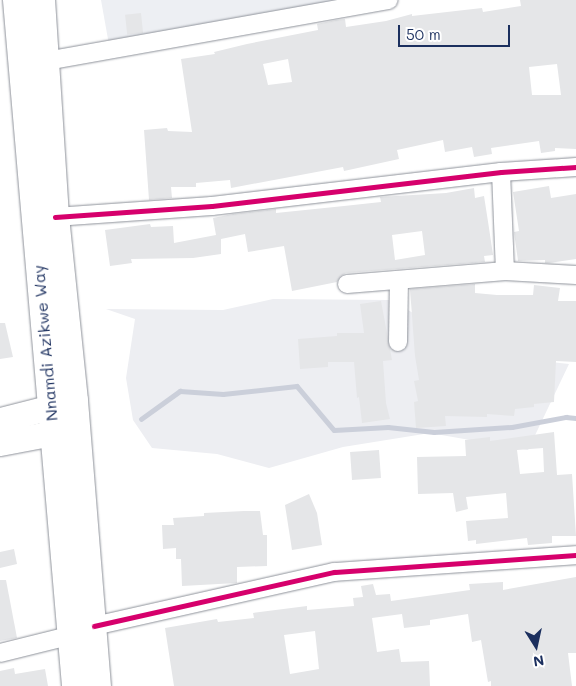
<!DOCTYPE html>
<style>
body{margin:0}
#map{position:relative;width:576px;height:686px;overflow:hidden;background:#fff;font-family:Mali,sans-serif}
div>[style]{position:absolute}
.built>*{inset:0;background:#edeff3}
.green>*{inset:0;background:#edeef2}
.stream>*{height:4.5px;margin:-2.25px;padding:0 2.25px;transform-origin:2.25px;border-radius:2.25px;background:#cbcfda}
.building>*{inset:0;background:#e5e6e8;transform-origin:0 0}
.roads{filter:drop-shadow(0 0 1px #8e929a) drop-shadow(0 0 1px #8e929a)}
.street>*{height:18px;margin:-9px;padding:0 9px;transform-origin:9px;border-radius:9px;background:#fff}
.secondary>*{height:25px;margin:-12.5px;padding:0 12.5px;transform-origin:12.5px;border-radius:12.5px;background:#fff}
.highway>*{height:28px;margin:-14px;padding:0 14px;transform-origin:14px;border-radius:14px;background:#fff}
.cycleway>*{height:5px;margin:-2.5px;padding:0 2.5px;transform-origin:2.5px;border-radius:2.5px;background:#d6006c}
span{translate:-50% -50%;white-space:nowrap;text-align:center;line-height:1.15;-webkit-text-stroke:4px #fff;paint-order:stroke}
.street-label{font-size:16px;color:#1b2f5e}
.north{position:absolute;left:511px;top:621px;width:50px;height:50px;-webkit-text-stroke:4px #fff;paint-order:stroke;rotate:170deg;font-size:14px;font-weight:700;line-height:20px;text-align:center;color:#1b2f5e}
.north::after{content:'';display:block;margin:auto;width:18px;height:22px;background:#1b2f5e;clip-path:polygon(50% 0,100% 100%,50% 72%,0 100%)}
.scale{position:absolute;left:398px;top:25px;width:112px;height:22px;box-sizing:border-box;border:2px solid #1b2f5e;border-top:0;padding-left:6px;font-size:15px;line-height:18px;white-space:nowrap;color:#1b2f5e;-webkit-text-stroke:4px #fff;paint-order:stroke}
</style>
<div id="map">
<div class="built">
<i style="clip-path:polygon(101px 0,391px 0,111px 56px)"></i>
</div>
<div class="green">
<i style="clip-path:polygon(273px 299px,390px 300px,488px 355px,569px 364px,528px 450px,430px 433px,343px 447px,269px 468px,217px 454px,152px 448px,133px 420px,126px 378px,135px 319px,106px 309px,223px 310px)"></i>
</div>
<div class="stream">
<i style="left:141px;top:419px;width:48px;rotate:-35.7deg"></i>
<i style="left:180px;top:391px;width:43px;rotate:4deg"></i>
<i style="left:223px;top:394px;width:74px;rotate:-6.2deg"></i>
<i style="left:297px;top:386px;width:57px;rotate:49.9deg"></i>
<i style="left:334px;top:430px;width:54px;rotate:-3.2deg"></i>
<i style="left:388px;top:427px;width:46px;rotate:6.2deg"></i>
<i style="left:434px;top:432px;width:78px;rotate:-3.7deg"></i>
<i style="left:512px;top:427px;width:55px;rotate:-10.5deg"></i>
<i style="left:566px;top:417px;width:10px;rotate:6deg"></i>
</div>
<div class="building">
<i style="clip-path:polygon(evenodd,520px 0,576px 0,576px 149px,555px 148px,555px 151px,541px 153px,539px 141px,491px 148px,492px 154px,474px 157px,472px 147px,445px 152px,443px 140px,397px 150px,399px 159px,344px 171px,343px 167px,231px 188px,230px 180px,196px 183px,196px 187px,171px 187px,172px 198px,149px 200px,144px 130px,167px 128px,168px 131px,192px 132px,181px 59px,215px 54px,214px 52px,247px 44px,318px 30px,317px 24px,336px 20px,345px 19px,346px 27px,386px 21px,412px 14px,412px 16px,482px 8px,483px 12px,521px 6px,520px 0,288px 59px,292px 82px,268px 85px,263px 64px,288px 59px,520px 0,557px 64px,561px 95px,532px 95px,529px 67px,557px 64px)"></i>
<i style="left:141px;top:13px;width:20px;height:16px;rotate:84deg"></i>
<i style="clip-path:polygon(549px 186px,551px 198px,576px 194px,576px 259px,549px 263px,545px 263px,545px 260px,518px 261px,514px 232px,519px 231px,513px 192px)"></i>
<i style="clip-path:polygon(evenodd,474px 188px,475px 198px,484px 196px,489px 228px,493px 255px,484px 256px,485px 262px,346px 273px,341px 276px,337px 282px,292px 291px,284px 246px,248px 252px,245px 234px,221px 239px,221px 254px,193px 258px,131px 259px,132px 263px,110px 266px,105px 230px,150px 224px,151px 227px,173px 226px,174px 243px,216px 235px,213px 218px,233px 214px,276px 209px,276px 213px,344px 206px,381px 202px,380px 197px,446px 193px,474px 188px,422px 231px,425px 255px,395px 260px,392px 235px,422px 231px)"></i>
<i style="clip-path:polygon(475px 284px,475px 293px,497px 295px,533px 295px,534px 285px,560px 288px,558px 301px,576px 301px,576px 362px,556px 361px,554px 402px,534px 404px,534px 407px,515px 409px,514px 416px,487px 414px,487px 417px,445px 416px,446px 426px,416px 428px,414px 402px,418px 401px,414px 381px,419px 380px,415px 356px,410px 289px)"></i>
<i style="clip-path:polygon(381px 301px,392px 360px,383px 361px,386px 403px,390px 419px,362px 423px,359px 397px,357px 398px,354px 362px,328px 362px,328px 367px,300px 369px,298px 339px,337px 336px,337px 333px,364px 333px,360px 304px)"></i>
<i style="clip-path:polygon(0 323px,5px 323px,13px 357px,0 359px)"></i>
<i style="clip-path:polygon(evenodd,554px 432px,557px 475px,572px 474px,576px 536px,552px 536px,552px 543px,528px 545px,527px 538px,476px 544px,476px 540px,468px 541px,466px 521px,508px 518px,506px 493px,466px 497px,468px 509px,456px 512px,453px 493px,418px 494px,417px 457px,466px 456px,465px 440px,490px 437px,490px 441px,554px 432px,543px 448px,544px 472px,520px 474px,517px 450px,543px 448px)"></i>
<i style="left:379px;top:450px;width:28px;height:29px;rotate:86deg"></i>
<i style="clip-path:polygon(309px 494px,317px 513px,322px 545px,292px 550px,285px 505px)"></i>
<i style="clip-path:polygon(244px 511px,260px 511px,263px 535px,267px 535px,267px 566px,237px 567px,237px 583px,182px 586px,181px 559px,176px 559px,176px 548px,163px 549px,162px 525px,174px 525px,173px 518px,204px 516px,204px 513px)"></i>
<i style="clip-path:polygon(14px 549px,17px 564px,0 568px,0 552px)"></i>
<i style="clip-path:polygon(evenodd,576px 577px,576px 653px,568px 653px,572px 686px,491px 686px,491px 681px,488px 682px,481px 640px,472px 642px,468px 614px,430px 620px,430px 625px,404px 628px,402px 614px,372px 618px,377px 652px,399px 649px,401px 662px,429px 661px,430px 686px,174px 686px,165px 628px,217px 619px,218px 622px,254px 618px,253px 613px,307px 606px,307px 610px,354px 606px,353px 598px,363px 597px,361px 586px,373px 584px,376px 595px,390px 594px,391px 601px,470px 590px,469px 584px,503px 582px,503px 590px,576px 577px,315px 631px,319px 669px,290px 674px,284px 635px,315px 631px)"></i>
<i style="clip-path:polygon(0 580px,6px 580px,17px 638px,0 641px)"></i>
<i style="clip-path:polygon(14px 668px,15px 674px,45px 669px,48px 686px,0 686px,0 671px)"></i>
</div>
<div class="roads">
<div class="street">
<i style="left:46px;top:61px;width:348px;rotate:-10.1deg"></i>
<i style="left:501px;top:172px;width:99px;rotate:87.7deg"></i>
<i style="left:55px;top:217px;width:157px;rotate:-4deg"></i>
<i style="left:212px;top:206px;width:291px;rotate:-6.7deg"></i>
<i style="left:501px;top:172px;width:75px;rotate:-3.8deg"></i>
<i style="left:347px;top:284px;width:159px;rotate:-4.7deg"></i>
<i style="left:505px;top:271px;width:71px;rotate:3.2deg"></i>
<i style="left:398px;top:342px;width:61px;rotate:-89.1deg"></i>
<i style="left:94px;top:626px;width:246px;rotate:-12.7deg"></i>
<i style="left:334px;top:572px;width:243px;rotate:-4deg"></i>
<i style="left:0;top:653px;width:74px;rotate:-14deg"></i>
</div>
<div class="secondary">
<i style="left:0;top:420px;width:73px;rotate:-14.2deg"></i>
<i style="left:0;top:443px;width:75px;rotate:-10.7deg"></i>
</div>
<div class="highway">
<i style="left:17px;top:0;width:689px;rotate:85.08deg"></i>
<i style="left:41px;top:0;width:217px;rotate:86.3deg"></i>
<i style="left:55px;top:217px;width:185px;rotate:84.1deg"></i>
<i style="left:74px;top:401px;width:286px;rotate:85.4deg"></i>
</div>
</div>
<div class="cycleway">
<i style="left:55px;top:217px;width:157px;rotate:-4deg"></i>
<i style="left:212px;top:206px;width:291px;rotate:-6.7deg"></i>
<i style="left:501px;top:172px;width:75px;rotate:-3.8deg"></i>
<i style="left:94px;top:626px;width:246px;rotate:-12.7deg"></i>
<i style="left:334px;top:572px;width:243px;rotate:-4deg"></i>
</div>
<div class="street-label">
<span style="left:45px;top:343px;rotate:-95deg">Nnamdi Azikwe Way</span>
</div>
<div class="north">N</div>
<div class="scale">50 m</div>
</div>
